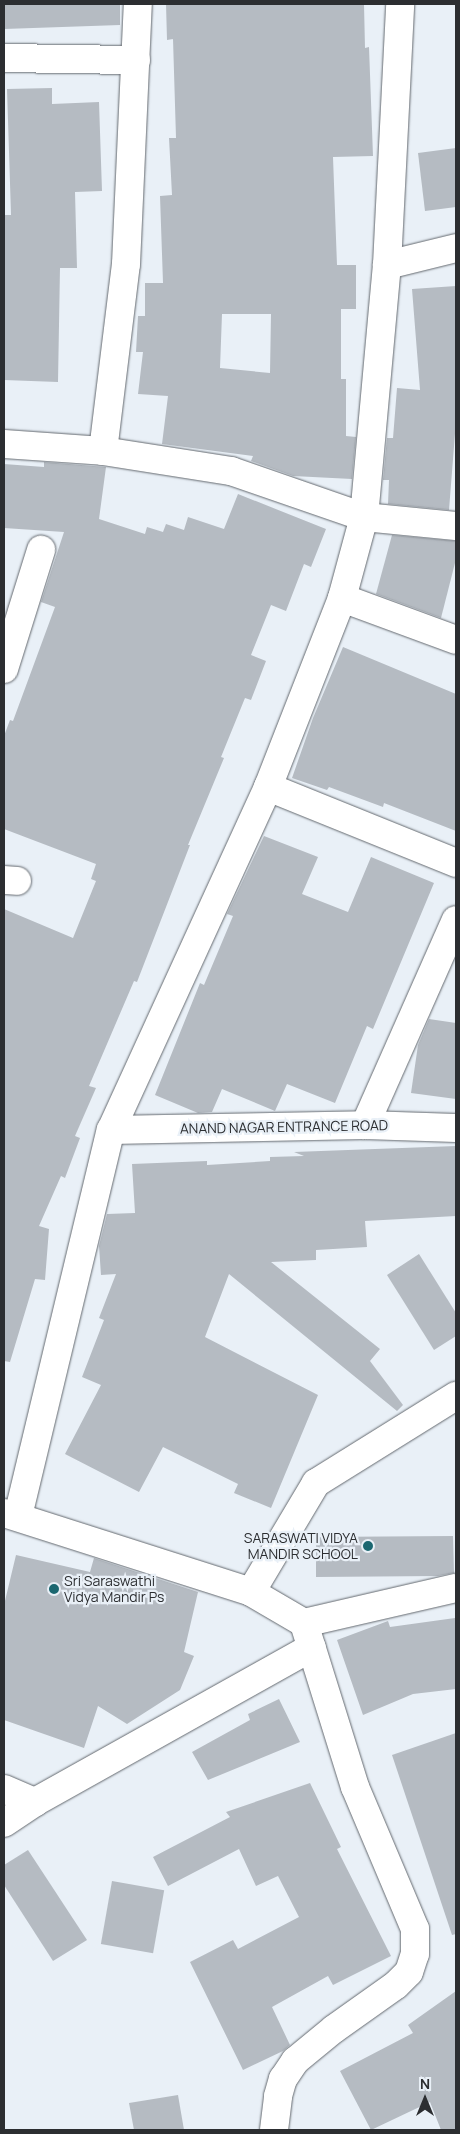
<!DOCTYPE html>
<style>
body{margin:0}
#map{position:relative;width:460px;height:2134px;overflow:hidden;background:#e9f0f7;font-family:Manrope,sans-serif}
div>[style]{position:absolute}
.building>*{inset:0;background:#b5bbc2;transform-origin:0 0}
.roads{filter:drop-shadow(0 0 1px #64696f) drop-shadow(0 0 1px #64696f)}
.minor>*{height:28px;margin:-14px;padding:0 14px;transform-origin:14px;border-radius:14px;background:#fff}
.dots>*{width:14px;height:14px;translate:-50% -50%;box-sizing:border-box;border:2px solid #e9f0f7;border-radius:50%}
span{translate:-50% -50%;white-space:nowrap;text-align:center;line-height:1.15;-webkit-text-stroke:4.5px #e9f0f7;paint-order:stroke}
.street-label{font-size:14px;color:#2c2e31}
.poi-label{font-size:14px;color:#2c2e31}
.right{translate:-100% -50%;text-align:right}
.left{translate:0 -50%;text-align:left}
.frame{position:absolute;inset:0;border:5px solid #2c2e31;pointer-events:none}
.north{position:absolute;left:400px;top:2074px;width:50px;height:50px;-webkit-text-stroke:4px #e9f0f7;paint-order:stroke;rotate:0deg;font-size:14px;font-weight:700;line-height:20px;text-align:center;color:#2c2e31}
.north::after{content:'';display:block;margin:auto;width:18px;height:22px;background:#2c2e31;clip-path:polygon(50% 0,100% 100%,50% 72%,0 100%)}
</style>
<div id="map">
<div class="building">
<i style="clip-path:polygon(4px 4px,120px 4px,120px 25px,4px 29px)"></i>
<i style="clip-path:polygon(evenodd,166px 4px,364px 4px,365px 48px,369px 47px,373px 156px,333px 157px,337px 265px,356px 265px,356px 309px,341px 309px,341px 379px,346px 379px,346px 436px,356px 437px,352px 479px,293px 476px,251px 461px,253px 456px,162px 444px,168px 396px,138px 394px,143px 352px,136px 352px,138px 316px,145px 316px,145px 283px,163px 283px,160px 196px,172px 195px,169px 138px,176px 138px,173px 39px,167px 40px,166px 4px,222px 314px,271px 314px,270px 373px,220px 368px,222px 314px)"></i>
<i style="clip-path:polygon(52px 88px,52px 104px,99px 102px,102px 191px,75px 192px,77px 268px,60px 268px,58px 382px,4px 380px,4px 215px,11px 215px,7px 89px)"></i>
<i style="clip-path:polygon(456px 148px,456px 207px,425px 211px,418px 153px)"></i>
<i style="clip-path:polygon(456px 286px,456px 421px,449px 510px,388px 504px,389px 480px,383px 480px,387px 438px,393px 438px,397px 388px,420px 390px,412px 289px)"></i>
<i style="clip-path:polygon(44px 462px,106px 467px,99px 519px,145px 534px,147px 527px,163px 532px,166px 524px,184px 530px,188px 517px,224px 529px,238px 494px,326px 529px,311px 567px,304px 564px,286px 611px,271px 605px,251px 655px,266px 661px,251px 700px,245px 698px,221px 757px,224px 758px,188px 845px,190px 845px,137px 982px,134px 981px,89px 1086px,96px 1088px,75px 1136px,80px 1138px,65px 1178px,61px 1176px,39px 1226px,49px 1229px,45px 1280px,35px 1279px,10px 1362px,4px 1361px,4px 909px,73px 938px,96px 881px,91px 879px,96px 864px,4px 829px,4px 736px,10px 720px,13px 721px,55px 607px,41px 602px,64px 532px,4px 528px,4px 464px,44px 467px)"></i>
<i style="clip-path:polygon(392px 535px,456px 541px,456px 559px,441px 618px,376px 594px)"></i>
<i style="clip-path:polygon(343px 647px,456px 694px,456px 831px,384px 803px,383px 807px,329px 787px,327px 790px,292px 778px,313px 718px)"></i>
<i style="clip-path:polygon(264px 836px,318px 857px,302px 894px,348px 912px,371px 857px,434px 883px,373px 1029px,367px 1026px,335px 1103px,287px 1084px,275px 1111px,222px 1089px,212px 1112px,198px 1113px,155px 1095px,200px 983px,204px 985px,233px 916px,227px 914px)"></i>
<i style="clip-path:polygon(429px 1019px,456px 1023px,456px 1099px,411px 1093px,418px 1045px)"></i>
<i style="clip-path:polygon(456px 1146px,456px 1216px,365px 1221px,367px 1247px,316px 1250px,316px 1260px,271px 1262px,380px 1349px,370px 1361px,403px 1405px,397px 1411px,229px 1274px,205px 1337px,318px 1395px,271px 1508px,234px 1493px,238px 1484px,163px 1447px,139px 1492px,65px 1454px,101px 1385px,82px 1377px,104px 1320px,99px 1318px,116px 1274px,101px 1275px,99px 1246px,107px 1214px,135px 1213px,132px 1164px,207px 1161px,207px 1165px,270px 1161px,270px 1157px,304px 1156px,294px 1152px)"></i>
<i style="clip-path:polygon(419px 1254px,456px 1313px,456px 1336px,434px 1350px,387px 1275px)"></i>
<i style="clip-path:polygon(453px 1536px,454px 1573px,438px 1576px,316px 1577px,316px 1537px)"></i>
<i style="clip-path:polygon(16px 1555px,90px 1572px,94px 1558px,198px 1592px,184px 1652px,194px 1656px,180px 1690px,127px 1724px,98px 1706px,84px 1748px,4px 1720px,4px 1605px)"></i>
<i style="clip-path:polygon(455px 1618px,456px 1689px,413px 1694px,363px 1715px,337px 1640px,388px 1621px,390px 1627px)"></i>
<i style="clip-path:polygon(279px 1699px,300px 1742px,208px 1780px,192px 1752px,250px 1720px,248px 1714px)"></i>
<i style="clip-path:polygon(456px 1733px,456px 1934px,452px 1935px,392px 1755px)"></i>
<i style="clip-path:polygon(310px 1783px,341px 1847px,337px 1849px,391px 1956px,333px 1985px,328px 1976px,272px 2007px,290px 2045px,283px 2051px,243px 2070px,190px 1962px,233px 1940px,238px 1949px,299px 1917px,278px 1876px,256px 1886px,239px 1849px,168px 1886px,153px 1857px,230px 1817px,226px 1812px)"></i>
<i style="clip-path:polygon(28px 1850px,87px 1940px,53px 1961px,4px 1885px,4px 1865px)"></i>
<i style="left:112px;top:1881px;width:53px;height:64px;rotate:10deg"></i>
<i style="clip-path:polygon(456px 1991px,456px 2130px,441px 2130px,430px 2102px,371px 2130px,340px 2071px,413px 2033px,408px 2025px)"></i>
<i style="clip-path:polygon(178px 2095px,184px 2130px,134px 2130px,129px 2103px)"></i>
</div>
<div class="roads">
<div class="minor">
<i style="left:4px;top:58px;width:132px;rotate:0.9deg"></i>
<i style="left:387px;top:265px;width:71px;rotate:-13.8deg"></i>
<i style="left:4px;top:444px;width:99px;rotate:4deg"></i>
<i style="left:103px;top:451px;width:130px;rotate:8.9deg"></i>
<i style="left:231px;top:471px;width:141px;rotate:19.1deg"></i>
<i style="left:364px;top:517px;width:92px;rotate:5.6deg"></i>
<i style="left:103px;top:451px;width:188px;rotate:-83deg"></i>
<i style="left:126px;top:264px;width:260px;rotate:-87.4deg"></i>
<i style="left:342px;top:598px;width:121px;rotate:20.2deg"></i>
<i style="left:4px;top:669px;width:125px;rotate:-72.7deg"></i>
<i style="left:268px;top:787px;width:203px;rotate:22deg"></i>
<i style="left:4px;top:880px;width:13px;rotate:4deg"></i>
<i style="left:365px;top:1125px;width:224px;rotate:-66.1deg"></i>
<i style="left:111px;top:1130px;width:254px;rotate:-1.1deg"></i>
<i style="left:365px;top:1125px;width:91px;rotate:1.9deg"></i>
<i style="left:4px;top:1513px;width:259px;rotate:17.7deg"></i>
<i style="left:18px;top:1516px;width:397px;rotate:-76.5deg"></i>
<i style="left:111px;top:1130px;width:377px;rotate:-65.4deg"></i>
<i style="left:268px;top:787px;width:203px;rotate:-68.6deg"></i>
<i style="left:342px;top:598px;width:84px;rotate:-74.8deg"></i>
<i style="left:364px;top:517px;width:253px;rotate:-84.8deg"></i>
<i style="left:387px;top:265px;width:261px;rotate:-87.1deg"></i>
<i style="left:304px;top:1623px;width:156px;rotate:-13deg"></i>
<i style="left:4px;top:1789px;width:34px;rotate:23deg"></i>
<i style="left:4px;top:1823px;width:37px;rotate:-34deg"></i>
<i style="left:35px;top:1802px;width:317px;rotate:-29.2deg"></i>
<i style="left:274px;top:2130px;width:34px;rotate:-83deg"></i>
<i style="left:278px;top:2096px;width:18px;rotate:-74deg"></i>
<i style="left:283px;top:2079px;width:22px;rotate:-56deg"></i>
<i style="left:295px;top:2061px;width:50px;rotate:-39.4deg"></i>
<i style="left:334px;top:2029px;width:76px;rotate:-35.4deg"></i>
<i style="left:396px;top:1985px;width:18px;rotate:-45deg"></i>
<i style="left:409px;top:1972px;width:19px;rotate:-72deg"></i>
<i style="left:415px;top:1954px;width:25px;rotate:-90deg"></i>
<i style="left:415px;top:1929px;width:154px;rotate:-112.9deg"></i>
<i style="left:355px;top:1787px;width:172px;rotate:-107.3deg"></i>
<i style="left:304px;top:1623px;width:61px;rotate:-149.7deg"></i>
<i style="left:251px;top:1592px;width:127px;rotate:-59.2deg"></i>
<i style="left:316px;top:1483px;width:165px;rotate:-31.9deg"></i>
</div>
</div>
<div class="dots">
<i style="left:368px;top:1546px;background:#1b6770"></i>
<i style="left:54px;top:1589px;background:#1b6770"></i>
</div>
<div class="street-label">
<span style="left:284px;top:1127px;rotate:-1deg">ANAND NAGAR ENTRANCE ROAD</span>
</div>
<div class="poi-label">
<span class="right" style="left:358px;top:1546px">SARASWATI VIDYA<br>MANDIR SCHOOL</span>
<span class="left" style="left:64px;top:1589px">Sri Saraswathi<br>Vidya Mandir Ps</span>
</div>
<div class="frame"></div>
<div class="north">N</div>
</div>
